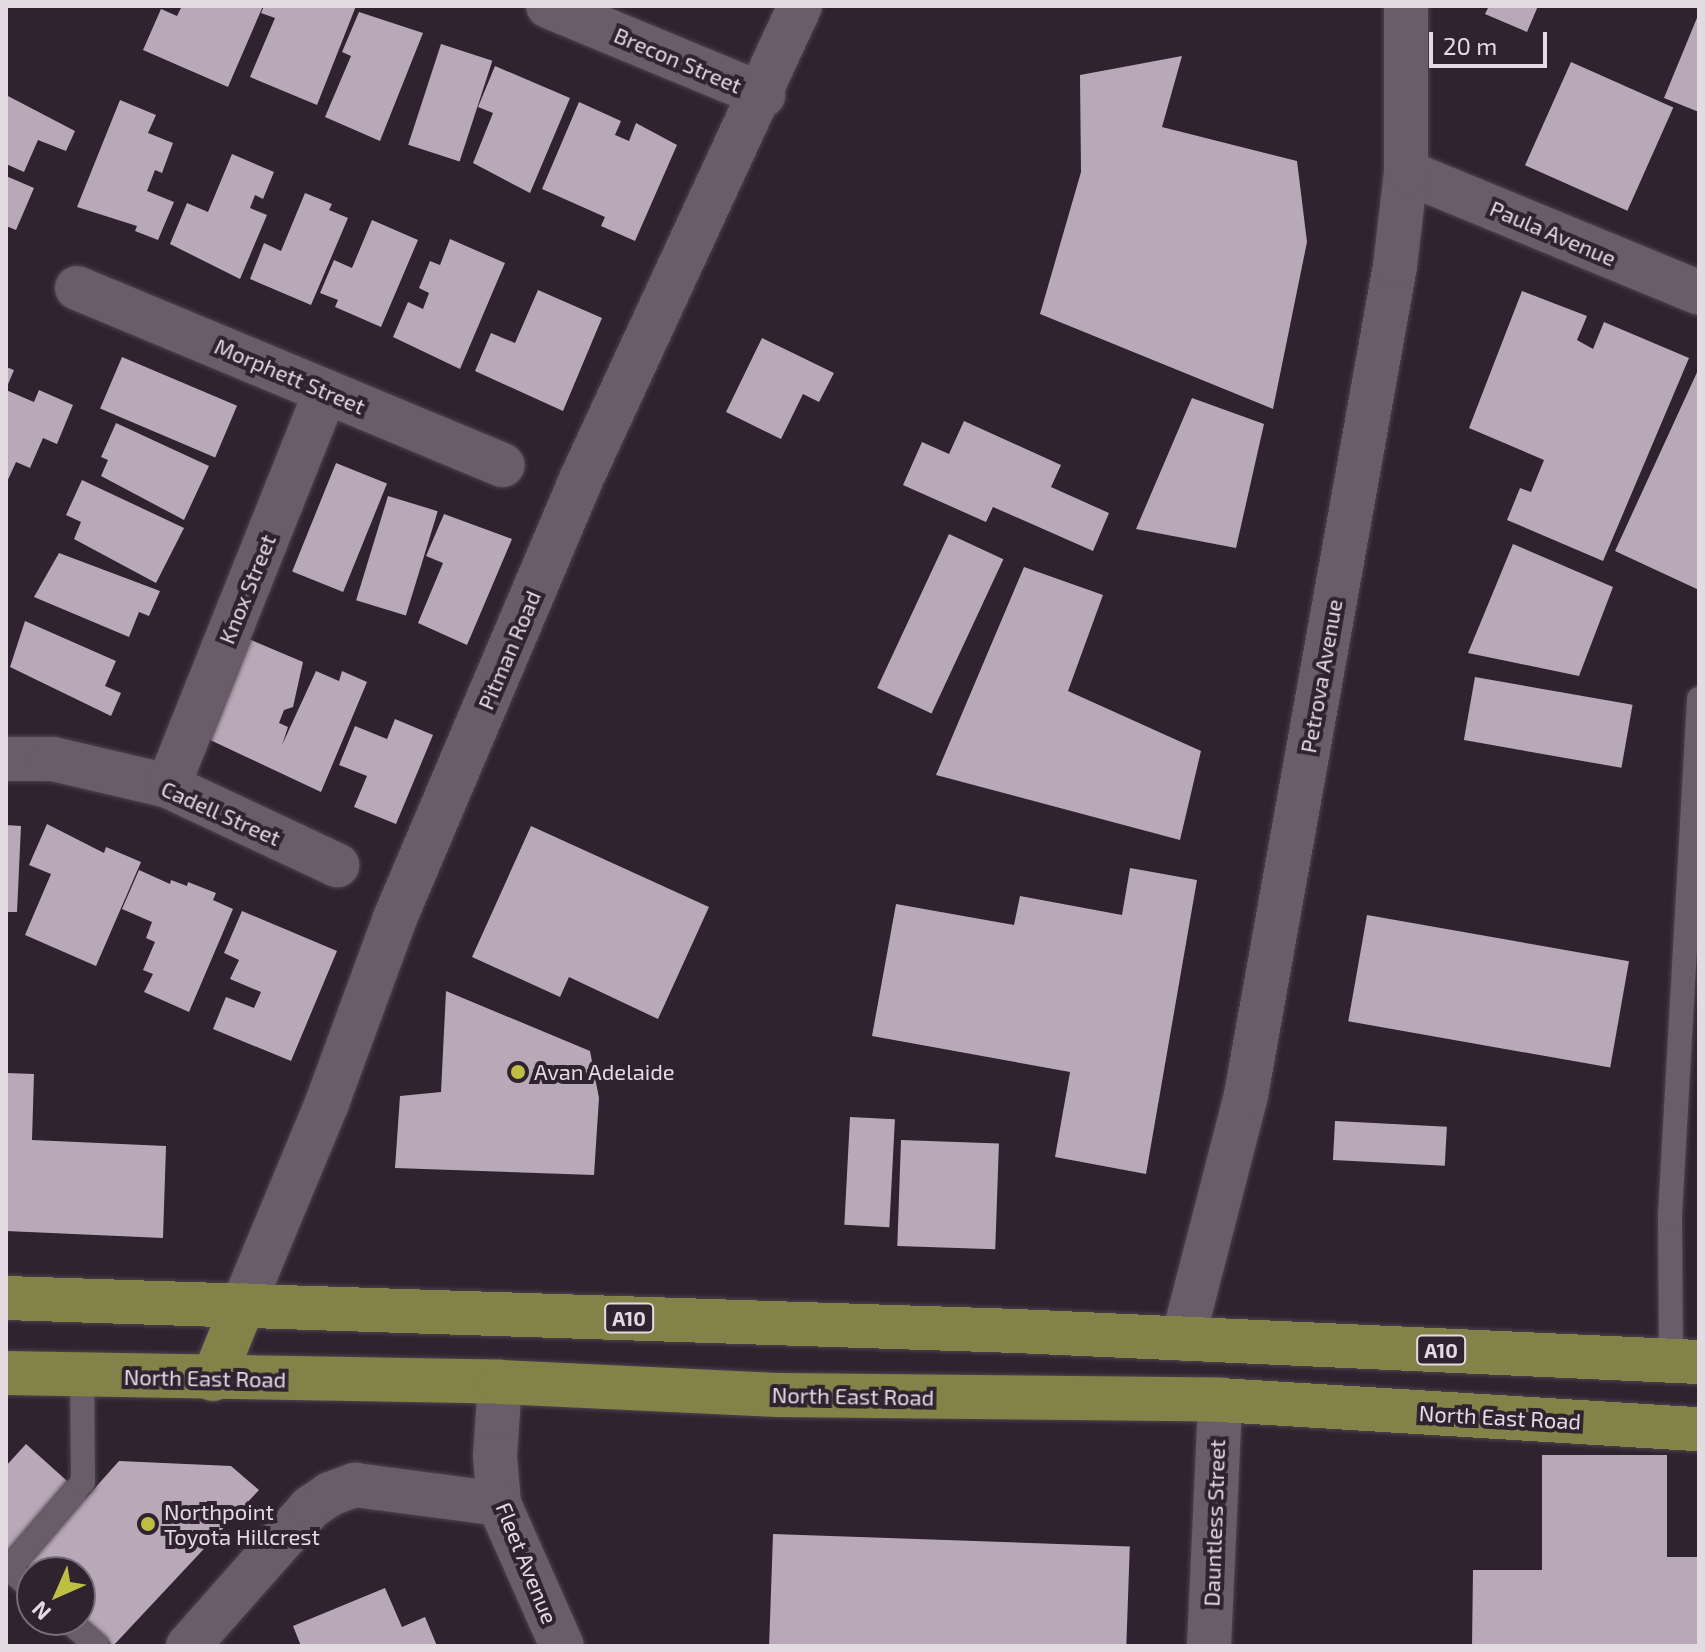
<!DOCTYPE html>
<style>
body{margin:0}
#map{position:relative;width:1705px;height:1652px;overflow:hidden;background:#2f232f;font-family:"Exo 2",sans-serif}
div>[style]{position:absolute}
.building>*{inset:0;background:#b9a9b8;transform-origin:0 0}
.roads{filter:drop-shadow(0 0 2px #4c424c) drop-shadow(0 0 2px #4c424c)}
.service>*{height:24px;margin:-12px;padding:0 12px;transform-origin:12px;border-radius:12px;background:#6a5c69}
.minor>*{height:44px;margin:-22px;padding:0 22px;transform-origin:22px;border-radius:22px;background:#6a5c69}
.trunk>*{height:44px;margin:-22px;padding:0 22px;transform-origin:22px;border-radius:22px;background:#848248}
.dots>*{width:22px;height:22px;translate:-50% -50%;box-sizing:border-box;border:4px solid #2f232f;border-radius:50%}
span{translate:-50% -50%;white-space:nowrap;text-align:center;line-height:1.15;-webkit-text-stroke:8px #2f232f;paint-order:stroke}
.shield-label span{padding:2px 6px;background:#2f232f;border:2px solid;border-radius:6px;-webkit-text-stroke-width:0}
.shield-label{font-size:20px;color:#e3dae2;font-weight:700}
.street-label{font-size:22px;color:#e3dae2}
.poi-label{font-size:22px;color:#e3dae2}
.left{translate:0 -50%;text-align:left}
.frame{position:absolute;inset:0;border:8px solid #e3dae2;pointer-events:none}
.north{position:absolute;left:16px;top:1556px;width:80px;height:80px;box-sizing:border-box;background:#2f232f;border:2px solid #776c77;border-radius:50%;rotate:225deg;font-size:22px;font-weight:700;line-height:32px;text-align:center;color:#e3dae2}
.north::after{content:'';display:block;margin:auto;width:28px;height:36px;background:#bebf42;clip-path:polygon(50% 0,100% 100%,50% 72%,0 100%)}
.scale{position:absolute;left:1429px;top:32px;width:118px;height:36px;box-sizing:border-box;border:4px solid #e3dae2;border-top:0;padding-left:10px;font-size:24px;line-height:28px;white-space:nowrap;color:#e3dae2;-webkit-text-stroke:6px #2f232f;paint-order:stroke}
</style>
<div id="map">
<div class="building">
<i style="clip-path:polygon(182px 6px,263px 6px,228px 87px,143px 50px,161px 9px,177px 16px)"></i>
<i style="clip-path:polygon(264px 6px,356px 6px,317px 105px,250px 77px,275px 18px,261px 13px)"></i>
<i style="clip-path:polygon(1489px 6px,1538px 6px,1527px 32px,1485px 14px)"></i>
<i style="clip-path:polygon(359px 12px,423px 33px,380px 141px,325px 117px,351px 56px,342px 52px)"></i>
<i style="clip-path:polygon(1699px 13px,1699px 112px,1664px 98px)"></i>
<i style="left:441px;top:44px;width:54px;height:106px;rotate:18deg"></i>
<i style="clip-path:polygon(1182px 56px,1162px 127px,1297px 161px,1307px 242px,1273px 409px,1040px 314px,1081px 172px,1080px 75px)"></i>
<i style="left:1571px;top:62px;width:112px;height:113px;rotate:24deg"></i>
<i style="clip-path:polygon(495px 66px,570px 98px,530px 193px,473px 163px,493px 113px,478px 107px)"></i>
<i style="clip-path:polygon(6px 95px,75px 131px,66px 151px,38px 140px,24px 172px,6px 164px)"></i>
<i style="clip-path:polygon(120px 100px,156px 115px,148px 133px,173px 143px,162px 173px,155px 170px,147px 191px,174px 202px,158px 240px,135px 231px,137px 226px,77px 207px)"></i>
<i style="clip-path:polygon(579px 102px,621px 121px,615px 135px,629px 141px,636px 123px,677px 145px,635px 241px,601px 226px,605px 217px,542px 189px)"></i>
<i style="clip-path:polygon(232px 154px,274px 172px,263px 199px,255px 195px,250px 208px,267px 215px,240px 279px,170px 244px,187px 203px,208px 212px)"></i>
<i style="clip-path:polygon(6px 176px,34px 188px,16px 230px,6px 226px)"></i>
<i style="clip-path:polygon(305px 193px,332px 204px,329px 210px,348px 218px,311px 305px,250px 279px,264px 243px,281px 251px)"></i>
<i style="clip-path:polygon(372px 220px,418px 240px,381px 327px,335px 307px,338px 300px,320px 293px,334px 260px,352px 268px)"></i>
<i style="clip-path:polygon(450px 239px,505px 263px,460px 369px,393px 337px,408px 302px,423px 309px,429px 293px,419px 288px,430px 261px,440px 265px)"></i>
<i style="clip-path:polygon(538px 290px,602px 318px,563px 411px,475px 371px,491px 333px,515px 343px)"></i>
<i style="clip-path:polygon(1522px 291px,1587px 316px,1577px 340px,1593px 349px,1604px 322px,1689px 358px,1603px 561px,1507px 520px,1520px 488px,1531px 492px,1544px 460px,1469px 428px)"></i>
<i style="clip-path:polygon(762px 338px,834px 373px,819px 402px,803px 394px,781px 439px,726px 412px)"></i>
<i style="left:122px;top:357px;width:125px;height:56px;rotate:23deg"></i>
<i style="clip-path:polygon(6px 367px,14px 370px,6px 389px)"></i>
<i style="clip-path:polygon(1699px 368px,1699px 590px,1615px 551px)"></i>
<i style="clip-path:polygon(6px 390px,34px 402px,39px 390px,73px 405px,57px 444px,43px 438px,30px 468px,16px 462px,6px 484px)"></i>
<i style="clip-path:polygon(1192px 398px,1264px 424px,1236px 548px,1136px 529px)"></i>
<i style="clip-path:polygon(964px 421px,1061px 465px,1051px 487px,1109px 513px,1093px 551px,993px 507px,986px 522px,903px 485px,922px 442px,949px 454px)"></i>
<i style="clip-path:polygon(116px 423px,209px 466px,184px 520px,101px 476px,108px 460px,101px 457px)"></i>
<i style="left:336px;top:463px;width:55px;height:117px;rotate:22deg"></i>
<i style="clip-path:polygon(82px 480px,184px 528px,156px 583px,74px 539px,81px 522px,66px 515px)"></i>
<i style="left:388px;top:496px;width:52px;height:109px;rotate:17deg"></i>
<i style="clip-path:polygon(444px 514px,512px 539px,467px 645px,418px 623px,443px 563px,426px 556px)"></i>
<i style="left:949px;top:534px;width:60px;height:170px;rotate:25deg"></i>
<i style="clip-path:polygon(1513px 544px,1613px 587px,1579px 676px,1468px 653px)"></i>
<i style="clip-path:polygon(59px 553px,160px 591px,149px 616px,139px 612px,129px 637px,34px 597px)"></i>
<i style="clip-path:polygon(1024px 567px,1103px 595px,1068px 691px,1201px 751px,1180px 840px,936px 775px)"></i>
<i style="clip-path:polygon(25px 621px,116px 661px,105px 686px,121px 693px,111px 716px,10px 667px)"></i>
<i style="clip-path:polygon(249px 639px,303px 662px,293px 707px,284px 710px,279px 723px,288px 727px,282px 745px,316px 671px,339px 681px,342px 671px,367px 682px,321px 792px,208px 739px)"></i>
<i style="left:1475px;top:677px;width:160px;height:64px;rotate:10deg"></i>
<i style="clip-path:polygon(395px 719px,433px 735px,396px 824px,354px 807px,367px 776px,339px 765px,355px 726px,387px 739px)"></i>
<i style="clip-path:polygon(47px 824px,104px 853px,106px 847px,141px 862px,96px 966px,25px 935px,51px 874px,29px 865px)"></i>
<i style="clip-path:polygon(6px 825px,21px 826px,17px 912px,6px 912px)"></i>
<i style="clip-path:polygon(531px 826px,709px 907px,658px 1019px,569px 977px,560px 997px,472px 957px)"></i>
<i style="clip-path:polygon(1130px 868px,1197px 880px,1146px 1174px,1055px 1157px,1070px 1072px,872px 1036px,896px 904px,1014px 925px,1020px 896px,1122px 915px)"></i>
<i style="clip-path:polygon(139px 870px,170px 884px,171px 880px,187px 886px,188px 882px,216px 893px,213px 900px,233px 909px,189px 1012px,144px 992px,153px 974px,143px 970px,155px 942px,146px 938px,152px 922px,122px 909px)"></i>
<i style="clip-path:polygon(242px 911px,337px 951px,291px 1061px,213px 1029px,226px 997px,254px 1008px,261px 992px,230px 979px,239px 960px,224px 953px)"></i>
<i style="left:1367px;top:915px;width:266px;height:108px;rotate:10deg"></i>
<i style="clip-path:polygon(446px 991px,590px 1051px,599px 1098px,594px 1175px,395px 1168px,400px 1096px,441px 1092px)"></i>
<i style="clip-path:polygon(6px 1073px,34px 1074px,32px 1140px,166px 1146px,163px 1238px,6px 1231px)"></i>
<i style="left:850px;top:1117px;width:45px;height:108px;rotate:3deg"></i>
<i style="left:1335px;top:1121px;width:112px;height:39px;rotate:3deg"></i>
<i style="left:901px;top:1140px;width:98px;height:106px;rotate:2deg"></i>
<i style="clip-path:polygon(26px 1444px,86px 1498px,119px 1461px,231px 1466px,259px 1490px,113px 1646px,80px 1617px,80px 1572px,32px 1574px,6px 1551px,6px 1466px)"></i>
<i style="clip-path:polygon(1542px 1455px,1667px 1455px,1667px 1557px,1699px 1557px,1699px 1646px,1472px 1646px,1473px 1570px,1542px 1570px)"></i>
<i style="left:773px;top:1534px;width:357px;height:112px;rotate:2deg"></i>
<i style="clip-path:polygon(385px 1588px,402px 1627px,425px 1617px,437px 1646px,301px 1646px,293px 1626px)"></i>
</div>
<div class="roads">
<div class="service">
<i style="left:1671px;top:1361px;width:146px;rotate:-90.4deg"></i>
<i style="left:1670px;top:1215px;width:517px;rotate:-86.78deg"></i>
<i style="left:9px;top:1569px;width:30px;rotate:41deg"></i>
<i style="left:6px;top:1572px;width:118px;rotate:-49.5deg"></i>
<i style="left:83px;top:1482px;width:107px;rotate:-90.5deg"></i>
<i style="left:67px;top:1620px;width:40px;rotate:41deg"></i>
</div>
<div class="minor">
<i style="left:548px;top:6px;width:233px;rotate:22.5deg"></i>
<i style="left:1406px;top:172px;width:317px;rotate:22.4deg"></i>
<i style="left:77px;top:288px;width:461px;rotate:22.6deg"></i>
<i style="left:6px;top:759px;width:47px"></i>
<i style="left:53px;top:759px;width:118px;rotate:13.2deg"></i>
<i style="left:168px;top:786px;width:187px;rotate:25.1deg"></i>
<i style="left:168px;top:786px;width:425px;rotate:-68.2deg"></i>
<i style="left:243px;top:1305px;width:219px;rotate:-67.4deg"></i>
<i style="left:327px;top:1103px;width:197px;rotate:-69.8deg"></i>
<i style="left:395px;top:918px;width:469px;rotate:-67deg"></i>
<i style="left:578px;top:486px;width:529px;rotate:-65.18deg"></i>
<i style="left:1183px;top:1339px;width:252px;rotate:-75.5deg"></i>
<i style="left:1246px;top:1095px;width:842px;rotate:-79.81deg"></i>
<i style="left:1395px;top:266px;width:95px;rotate:-83.3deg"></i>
<i style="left:1406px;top:172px;width:166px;rotate:-90deg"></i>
<i style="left:500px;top:1382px;width:74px;rotate:93.9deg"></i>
<i style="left:495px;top:1456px;width:48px;rotate:85.2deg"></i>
<i style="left:499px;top:1504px;width:155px;rotate:66.1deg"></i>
<i style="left:188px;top:1646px;width:186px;rotate:-48.5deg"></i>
<i style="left:311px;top:1507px;width:23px;rotate:-34deg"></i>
<i style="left:330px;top:1494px;width:27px;rotate:-20deg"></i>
<i style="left:355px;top:1485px;width:145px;rotate:7.5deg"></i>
<i style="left:1209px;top:1646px;width:246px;rotate:-87.4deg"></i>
</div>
<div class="trunk">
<i style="left:6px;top:1298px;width:1011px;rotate:1.87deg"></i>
<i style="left:1016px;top:1331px;width:684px;rotate:2.6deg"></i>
<i style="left:6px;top:1373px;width:494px;rotate:1deg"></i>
<i style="left:500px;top:1382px;width:278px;rotate:2.7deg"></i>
<i style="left:778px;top:1395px;width:442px;rotate:0.6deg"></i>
<i style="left:1220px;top:1400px;width:480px;rotate:3.5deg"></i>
<i style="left:213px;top:1379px;width:80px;rotate:-67.9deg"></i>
</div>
</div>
<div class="dots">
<i style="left:518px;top:1072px;background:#bebf42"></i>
<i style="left:148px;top:1524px;background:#bebf42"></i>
</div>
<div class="shield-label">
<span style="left:629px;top:1318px">A10</span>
<span style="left:1441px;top:1350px">A10</span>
</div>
<div class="street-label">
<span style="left:678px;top:60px;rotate:23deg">Brecon Street</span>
<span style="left:1553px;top:233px;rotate:23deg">Paula Avenue</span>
<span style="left:290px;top:376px;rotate:23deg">Morphett Street</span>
<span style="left:247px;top:589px;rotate:-68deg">Knox Street</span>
<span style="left:509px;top:650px;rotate:-67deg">Pitman Road</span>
<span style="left:1321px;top:676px;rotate:-80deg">Petrova Avenue</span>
<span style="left:221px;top:813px;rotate:24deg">Cadell Street</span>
<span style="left:205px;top:1378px;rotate:1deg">North East Road</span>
<span style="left:853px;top:1396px;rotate:1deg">North East Road</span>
<span style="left:1500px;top:1417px;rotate:3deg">North East Road</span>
<span style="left:1214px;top:1523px;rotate:-88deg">Dauntless Street</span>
<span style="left:527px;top:1563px;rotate:68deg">Fleet Avenue</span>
</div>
<div class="poi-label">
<span class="left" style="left:534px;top:1072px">Avan Adelaide</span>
<span class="left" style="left:164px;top:1524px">Northpoint<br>Toyota Hillcrest</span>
</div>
<div class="frame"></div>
<div class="north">N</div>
<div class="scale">20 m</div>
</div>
